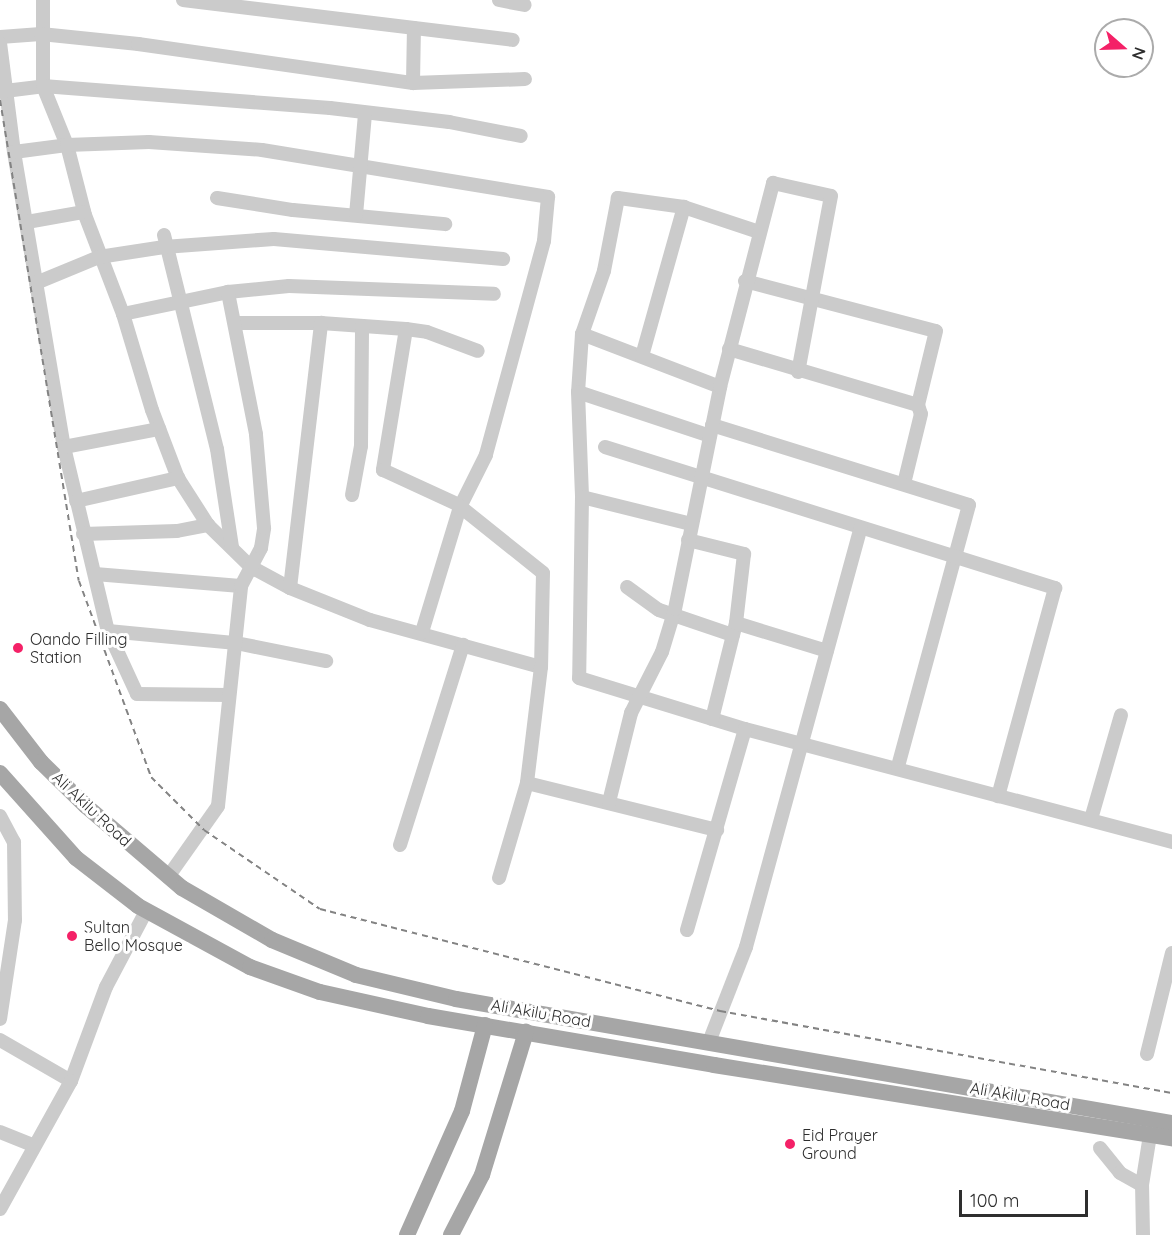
<!DOCTYPE html>
<style>
body{margin:0}
#map{position:relative;width:1172px;height:1235px;overflow:hidden;background:#fff;font-family:Quicksand,sans-serif}
div>[style]{position:absolute}
.minor>*{height:14px;margin:-7px;padding:0 7px;transform-origin:7px;border-radius:7px;background:#cbcbcb}
.major>*{height:16px;margin:-8px;padding:0 8px;transform-origin:8px;border-radius:8px;background:#a6a6a6}
.rail>*{height:2px;margin-top:-1px;transform-origin:0;background:repeating-linear-gradient(90deg,#838383 0 6px,transparent 0 10.5px)}
.dots>*{width:16px;height:16px;translate:-50% -50%;box-sizing:border-box;border:3px solid #fff;border-radius:50%}
span{translate:-50% -50%;white-space:nowrap;text-align:center;line-height:1.15;-webkit-text-stroke:6px #fff;paint-order:stroke}
.poi-label{font-size:16px;color:#2e2e2e}
.left{translate:0 -50%;text-align:left}
.street-label{font-size:16px;color:#2e2e2e}
.north{position:absolute;left:1094px;top:18px;width:60px;height:60px;box-sizing:border-box;background:#fff;border:2px solid #ababab;border-radius:50%;rotate:110deg;font-size:16px;font-weight:700;line-height:24px;text-align:center;color:#2e2e2e}
.north::after{content:'';display:block;margin:auto;width:21px;height:27px;background:#f42167;clip-path:polygon(50% 0,100% 100%,50% 72%,0 100%)}
.scale{position:absolute;left:959px;top:1190px;width:129px;height:27px;box-sizing:border-box;border:3px solid #2e2e2e;border-top:0;padding-left:8px;font-size:18px;line-height:21px;white-space:nowrap;color:#2e2e2e;-webkit-text-stroke:4px #fff;paint-order:stroke}
</style>
<div id="map">
<div class="minor">
<i style="left:43px;top:0;width:86px;rotate:90deg"></i>
<i style="left:43px;top:86px;width:64px;rotate:67.9deg"></i>
<i style="left:67px;top:145px;width:72px;rotate:75.6deg"></i>
<i style="left:85px;top:215px;width:106px;rotate:69deg"></i>
<i style="left:123px;top:314px;width:100px;rotate:73.2deg"></i>
<i style="left:152px;top:410px;width:73px;rotate:69.1deg"></i>
<i style="left:178px;top:478px;width:56px;rotate:57.4deg"></i>
<i style="left:208px;top:525px;width:60px;rotate:44.3deg"></i>
<i style="left:251px;top:567px;width:44px;rotate:28.3deg"></i>
<i style="left:290px;top:588px;width:86px;rotate:21.8deg"></i>
<i style="left:370px;top:620px;width:177px;rotate:15.4deg"></i>
<i style="left:183px;top:0;width:332px;rotate:6.9deg"></i>
<i style="left:499px;top:0;width:26px;rotate:11deg"></i>
<i style="left:0;top:37px;width:41px;rotate:-4.2deg"></i>
<i style="left:41px;top:34px;width:98px;rotate:5.9deg"></i>
<i style="left:138px;top:44px;width:278px;rotate:8.1deg"></i>
<i style="left:413px;top:83px;width:112px;rotate:-2deg"></i>
<i style="left:0;top:43px;width:110px;rotate:82.7deg"></i>
<i style="left:14px;top:152px;width:299px;rotate:80.4deg"></i>
<i style="left:64px;top:447px;width:189px;rotate:76.6deg"></i>
<i style="left:108px;top:631px;width:69px;rotate:65.3deg"></i>
<i style="left:137px;top:694px;width:92px;rotate:0.6deg"></i>
<i style="left:413px;top:83px;width:55px;rotate:-89deg"></i>
<i style="left:5px;top:91px;width:38px;rotate:-7deg"></i>
<i style="left:43px;top:86px;width:288px;rotate:4.4deg"></i>
<i style="left:330px;top:108px;width:120px;rotate:6.7deg"></i>
<i style="left:449px;top:122px;width:73px;rotate:11deg"></i>
<i style="left:14px;top:152px;width:53px;rotate:-7.5deg"></i>
<i style="left:67px;top:145px;width:82px;rotate:-2.1deg"></i>
<i style="left:149px;top:142px;width:113px;rotate:4deg"></i>
<i style="left:262px;top:150px;width:290px;rotate:9.3deg"></i>
<i style="left:548px;top:197px;width:44px;rotate:95.2deg"></i>
<i style="left:544px;top:241px;width:222px;rotate:105.2deg"></i>
<i style="left:486px;top:455px;width:58px;rotate:116.6deg"></i>
<i style="left:460px;top:507px;width:131px;rotate:106.9deg"></i>
<i style="left:217px;top:198px;width:77px;rotate:9deg"></i>
<i style="left:293px;top:210px;width:153px;rotate:5.3deg"></i>
<i style="left:356px;top:215px;width:101px;rotate:-84.9deg"></i>
<i style="left:27px;top:222px;width:58px;rotate:-10deg"></i>
<i style="left:759px;top:232px;width:79px;rotate:-161.6deg"></i>
<i style="left:684px;top:207px;width:67px;rotate:-172.2deg"></i>
<i style="left:618px;top:198px;width:74px;rotate:100.9deg"></i>
<i style="left:604px;top:271px;width:67px;rotate:109.2deg"></i>
<i style="left:582px;top:334px;width:58px;rotate:93.9deg"></i>
<i style="left:578px;top:392px;width:105px;rotate:87.8deg"></i>
<i style="left:582px;top:497px;width:181px;rotate:90.9deg"></i>
<i style="left:579px;top:678px;width:174px;rotate:17.1deg"></i>
<i style="left:745px;top:729px;width:442px;rotate:14.8deg"></i>
<i style="left:164px;top:235px;width:220px;rotate:76.1deg"></i>
<i style="left:217px;top:449px;width:99px;rotate:81.3deg"></i>
<i style="left:745px;top:281px;width:197px;rotate:14.7deg"></i>
<i style="left:936px;top:331px;width:76px;rotate:103.7deg"></i>
<i style="left:918px;top:405px;width:9px;rotate:72deg"></i>
<i style="left:921px;top:414px;width:72px;rotate:103.7deg"></i>
<i style="left:36px;top:283px;width:68px;rotate:-22.4deg"></i>
<i style="left:99px;top:257px;width:66px;rotate:-8.7deg"></i>
<i style="left:164px;top:247px;width:110px;rotate:-4.2deg"></i>
<i style="left:274px;top:239px;width:230px;rotate:5deg"></i>
<i style="left:123px;top:314px;width:107px;rotate:-11.8deg"></i>
<i style="left:228px;top:292px;width:61px;rotate:-5.6deg"></i>
<i style="left:289px;top:286px;width:205px;rotate:2.2deg"></i>
<i style="left:235px;top:323px;width:86px"></i>
<i style="left:321px;top:323px;width:85px;rotate:4deg"></i>
<i style="left:406px;top:329px;width:21px;rotate:8deg"></i>
<i style="left:427px;top:332px;width:54px;rotate:20.4deg"></i>
<i style="left:406px;top:329px;width:143px;rotate:99.3deg"></i>
<i style="left:383px;top:470px;width:81px;rotate:24.7deg"></i>
<i style="left:457px;top:504px;width:110px;rotate:38.7deg"></i>
<i style="left:543px;top:573px;width:94px;rotate:91.2deg"></i>
<i style="left:541px;top:667px;width:117px;rotate:96.9deg"></i>
<i style="left:527px;top:783px;width:99px;rotate:106.4deg"></i>
<i style="left:582px;top:334px;width:148px;rotate:21deg"></i>
<i style="left:729px;top:349px;width:197px;rotate:16.5deg"></i>
<i style="left:642px;top:356px;width:155px;rotate:-74.3deg"></i>
<i style="left:578px;top:392px;width:139px;rotate:18.4deg"></i>
<i style="left:712px;top:425px;width:269px;rotate:17.3deg"></i>
<i style="left:969px;top:505px;width:271px;rotate:105.2deg"></i>
<i style="left:64px;top:447px;width:97px;rotate:-10.7deg"></i>
<i style="left:605px;top:447px;width:472px;rotate:17.4deg"></i>
<i style="left:1055px;top:588px;width:216px;rotate:105.3deg"></i>
<i style="left:352px;top:495px;width:50px;rotate:-79.6deg"></i>
<i style="left:361px;top:446px;width:120px;rotate:-89.5deg"></i>
<i style="left:582px;top:497px;width:112px;rotate:13.9deg"></i>
<i style="left:76px;top:501px;width:105px;rotate:-12.7deg"></i>
<i style="left:83px;top:534px;width:94px;rotate:-1.8deg"></i>
<i style="left:177px;top:531px;width:32px;rotate:-11deg"></i>
<i style="left:688px;top:540px;width:58px;rotate:14deg"></i>
<i style="left:744px;top:554px;width:69px;rotate:96.6deg"></i>
<i style="left:736px;top:623px;width:99px;rotate:104deg"></i>
<i style="left:95px;top:574px;width:146px;rotate:4.7deg"></i>
<i style="left:627px;top:587px;width:39px;rotate:36deg"></i>
<i style="left:659px;top:610px;width:78px;rotate:18.7deg"></i>
<i style="left:290px;top:588px;width:267px;rotate:-83.3deg"></i>
<i style="left:736px;top:623px;width:95px;rotate:17.1deg"></i>
<i style="left:108px;top:631px;width:129px;rotate:5.4deg"></i>
<i style="left:236px;top:643px;width:92px;rotate:11.3deg"></i>
<i style="left:527px;top:783px;width:196px;rotate:13.9deg"></i>
<i style="left:609px;top:802px;width:92px;rotate:-76.1deg"></i>
<i style="left:631px;top:713px;width:68px;rotate:-63.1deg"></i>
<i style="left:662px;top:652px;width:45px;rotate:-73.2deg"></i>
<i style="left:675px;top:609px;width:227px;rotate:-78.5deg"></i>
<i style="left:720px;top:387px;width:211px;rotate:-75.4deg"></i>
<i style="left:773px;top:183px;width:59px;rotate:12.6deg"></i>
<i style="left:831px;top:196px;width:179px;rotate:100.6deg"></i>
<i style="left:0;top:816px;width:30px;rotate:62deg"></i>
<i style="left:14px;top:842px;width:78px;rotate:89.3deg"></i>
<i style="left:15px;top:920px;width:100px;rotate:98.6deg"></i>
<i style="left:1091px;top:819px;width:108px;rotate:-73.9deg"></i>
<i style="left:400px;top:845px;width:210px;rotate:-72.5deg"></i>
<i style="left:168px;top:877px;width:87px;rotate:-54.8deg"></i>
<i style="left:218px;top:806px;width:221px;rotate:-84deg"></i>
<i style="left:241px;top:586px;width:43px;rotate:-62.2deg"></i>
<i style="left:261px;top:548px;width:20px;rotate:-81deg"></i>
<i style="left:264px;top:528px;width:94px;rotate:-94.9deg"></i>
<i style="left:256px;top:434px;width:145px;rotate:-101.2deg"></i>
<i style="left:687px;top:930px;width:209px;rotate:-73.9deg"></i>
<i style="left:0;top:1040px;width:82px;rotate:30deg"></i>
<i style="left:71px;top:1081px;width:100px;rotate:-69.6deg"></i>
<i style="left:106px;top:987px;width:86px;rotate:-62.2deg"></i>
<i style="left:709px;top:1042px;width:102px;rotate:-68.7deg"></i>
<i style="left:746px;top:947px;width:434px;rotate:-74.7deg"></i>
<i style="left:1147px;top:1054px;width:104px;rotate:-76.1deg"></i>
<i style="left:0;top:1132px;width:37px;rotate:22deg"></i>
<i style="left:1100px;top:1148px;width:32px;rotate:51deg"></i>
<i style="left:1120px;top:1173px;width:25px;rotate:29deg"></i>
<i style="left:0;top:1209px;width:146px;rotate:-61deg"></i>
<i style="left:1143px;top:1235px;width:50px;rotate:-91.1deg"></i>
<i style="left:1142px;top:1185px;width:51px;rotate:-80.9deg"></i>
</div>
<div class="major">
<i style="left:0;top:709px;width:67px;rotate:52.3deg"></i>
<i style="left:41px;top:762px;width:63px;rotate:44.4deg"></i>
<i style="left:86px;top:806px;width:126px;rotate:40.5deg"></i>
<i style="left:182px;top:888px;width:104px;rotate:30deg"></i>
<i style="left:272px;top:940px;width:91px;rotate:22.6deg"></i>
<i style="left:356px;top:975px;width:103px;rotate:13.5deg"></i>
<i style="left:456px;top:999px;width:727px;rotate:9.83deg"></i>
<i style="left:0;top:773px;width:114px;rotate:48.2deg"></i>
<i style="left:76px;top:858px;width:78px;rotate:37.7deg"></i>
<i style="left:138px;top:906px;width:128px;rotate:28.6deg"></i>
<i style="left:250px;top:967px;width:74px;rotate:19.7deg"></i>
<i style="left:320px;top:992px;width:111px;rotate:12.5deg"></i>
<i style="left:428px;top:1016px;width:290px;rotate:9.7deg"></i>
<i style="left:714px;top:1065px;width:464px;rotate:9.1deg"></i>
<i style="left:407px;top:1235px;width:136px;rotate:-66.1deg"></i>
<i style="left:462px;top:1111px;width:89px;rotate:-75deg"></i>
<i style="left:451px;top:1235px;width:68px;rotate:-62.7deg"></i>
<i style="left:482px;top:1175px;width:150px;rotate:-72.9deg"></i>
</div>
<div class="rail">
<i style="left:0;top:100px;width:487px;rotate:80.7deg"></i>
<i style="left:79px;top:581px;width:209px;rotate:69.8deg"></i>
<i style="left:151px;top:777px;width:75px;rotate:45deg"></i>
<i style="left:204px;top:830px;width:140px;rotate:34.3deg"></i>
<i style="left:320px;top:909px;width:413px;rotate:14.3deg"></i>
<i style="left:720px;top:1011px;width:459px;rotate:10.3deg"></i>
</div>
<div class="dots">
<i style="left:18px;top:648px;background:#f42167"></i>
<i style="left:72px;top:936px;background:#f42167"></i>
<i style="left:790px;top:1144px;background:#f42167"></i>
</div>
<div class="poi-label">
<span class="left" style="left:30px;top:648px">Oando Filling<br>Station</span>
<span class="left" style="left:84px;top:936px">Sultan<br>Bello Mosque</span>
<span class="left" style="left:802px;top:1144px">Eid Prayer<br>Ground</span>
</div>
<div class="street-label">
<span style="left:92px;top:809px;rotate:43deg">Ali Akilu Road</span>
<span style="left:541px;top:1013px;rotate:10deg">Ali Akilu Road</span>
<span style="left:1020px;top:1096px;rotate:10deg">Ali Akilu Road</span>
</div>
<div class="north">N</div>
<div class="scale">100 m</div>
</div>
